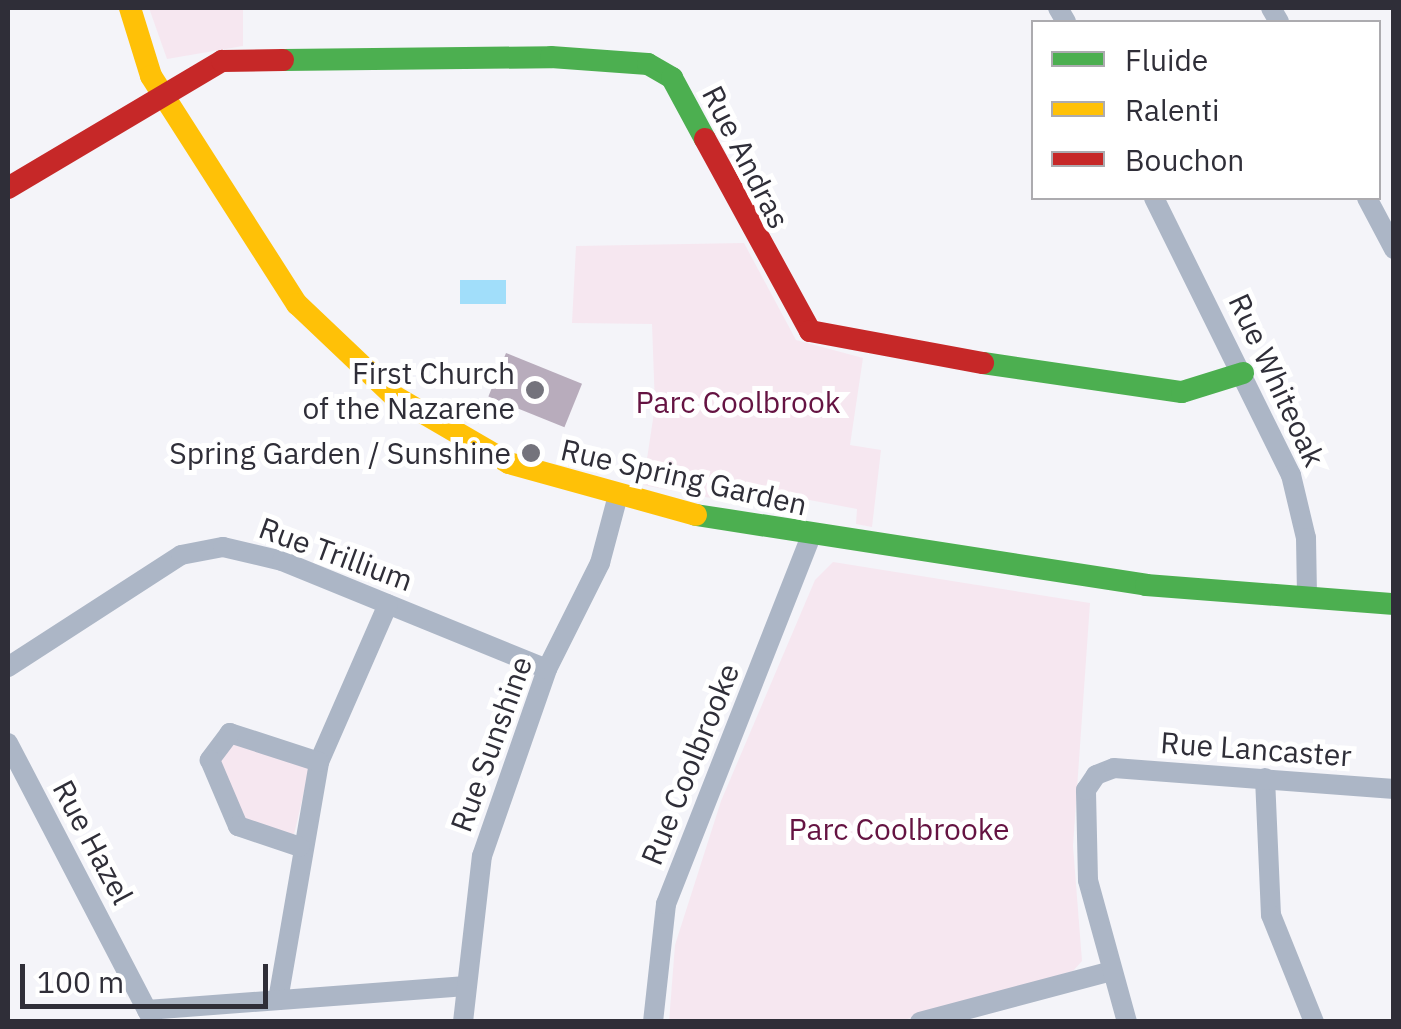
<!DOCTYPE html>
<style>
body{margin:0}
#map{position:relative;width:1401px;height:1029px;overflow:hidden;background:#f4f4f9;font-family:"IBM Plex Sans",sans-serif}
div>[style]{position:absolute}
.green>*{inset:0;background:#f6e7f0}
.water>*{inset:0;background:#a1defa;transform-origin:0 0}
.building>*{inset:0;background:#b8acbc;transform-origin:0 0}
.street>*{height:20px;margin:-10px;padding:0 10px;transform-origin:10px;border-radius:10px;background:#acb6c6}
.fast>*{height:22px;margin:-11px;padding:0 11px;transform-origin:11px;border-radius:11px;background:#4caf50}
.slow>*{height:22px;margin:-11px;padding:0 11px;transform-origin:11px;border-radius:11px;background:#ffc107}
.jam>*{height:22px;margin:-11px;padding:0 11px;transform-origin:11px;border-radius:11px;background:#c62828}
.dots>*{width:28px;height:28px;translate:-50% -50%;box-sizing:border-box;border:5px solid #fff;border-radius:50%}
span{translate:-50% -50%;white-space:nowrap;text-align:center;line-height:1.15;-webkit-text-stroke:10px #fff;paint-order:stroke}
.street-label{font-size:30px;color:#2f2e38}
.poi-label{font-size:30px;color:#2f2e38}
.right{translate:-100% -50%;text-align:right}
.park-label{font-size:30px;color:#651342}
.frame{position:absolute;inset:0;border:10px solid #2f2e38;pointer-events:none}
.legend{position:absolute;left:1031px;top:20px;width:350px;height:180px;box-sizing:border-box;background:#fff;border:2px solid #acabaf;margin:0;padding:12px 18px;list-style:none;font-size:30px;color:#2f2e38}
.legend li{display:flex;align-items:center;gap:20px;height:50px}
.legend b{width:50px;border:2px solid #acabaf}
.scale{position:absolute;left:20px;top:964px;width:248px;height:45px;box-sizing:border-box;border:5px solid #2f2e38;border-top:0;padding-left:12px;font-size:30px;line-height:35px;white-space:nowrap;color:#2f2e38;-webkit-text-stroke:8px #fff;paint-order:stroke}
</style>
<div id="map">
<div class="green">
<i style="clip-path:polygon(149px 8px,243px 8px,243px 46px,167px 59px)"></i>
<i style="clip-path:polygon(744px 243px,796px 340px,863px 358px,850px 445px,881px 450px,872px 527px,856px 524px,857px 509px,725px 484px,721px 500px,643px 485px,655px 406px,652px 324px,572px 323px,576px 246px)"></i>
<i style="clip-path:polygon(833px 562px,1090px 603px,1073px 846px,1082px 961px,1073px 971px,900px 1021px,669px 1022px,675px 945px,721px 801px,815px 580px)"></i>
<i style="clip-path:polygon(238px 744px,310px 766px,293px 839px,245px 820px,220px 764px,227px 747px)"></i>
</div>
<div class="water">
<i style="left:506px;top:280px;width:24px;height:46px;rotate:90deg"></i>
</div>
<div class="building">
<i style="left:506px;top:353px;width:82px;height:47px;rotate:22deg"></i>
</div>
<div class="street">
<i style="left:1058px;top:8px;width:16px;rotate:60deg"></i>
<i style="left:1271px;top:8px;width:16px;rotate:60deg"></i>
<i style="left:1154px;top:198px;width:309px;rotate:63.7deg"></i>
<i style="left:1291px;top:475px;width:65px;rotate:76.6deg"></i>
<i style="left:1306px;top:538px;width:60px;rotate:89deg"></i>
<i style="left:1367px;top:198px;width:58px;rotate:62.1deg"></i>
<i style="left:8px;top:667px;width:206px;rotate:-32.9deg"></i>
<i style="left:181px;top:555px;width:43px;rotate:-10.8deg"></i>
<i style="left:223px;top:547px;width:61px;rotate:13.3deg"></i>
<i style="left:282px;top:561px;width:286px;rotate:22.2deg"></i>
<i style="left:8px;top:743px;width:312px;rotate:62.5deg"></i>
<i style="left:319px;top:762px;width:172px;rotate:-66.4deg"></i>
<i style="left:1265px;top:778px;width:137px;rotate:87.5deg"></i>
<i style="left:1271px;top:915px;width:115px;rotate:68.1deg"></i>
<i style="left:278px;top:1000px;width:242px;rotate:-80.2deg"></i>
<i style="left:319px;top:762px;width:94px;rotate:-162deg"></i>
<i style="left:230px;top:733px;width:34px;rotate:127deg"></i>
<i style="left:210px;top:760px;width:72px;rotate:67deg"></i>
<i style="left:238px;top:826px;width:65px;rotate:18.7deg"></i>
<i style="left:147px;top:1010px;width:320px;rotate:-4.3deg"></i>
<i style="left:463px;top:1022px;width:167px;rotate:-83.5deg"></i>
<i style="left:482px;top:856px;width:198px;rotate:-70.8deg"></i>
<i style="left:547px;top:669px;width:119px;rotate:-63.4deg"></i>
<i style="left:600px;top:563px;width:66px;rotate:-75.1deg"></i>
<i style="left:653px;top:1022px;width:119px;rotate:-83.7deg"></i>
<i style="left:666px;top:904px;width:396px;rotate:-68.5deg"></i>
<i style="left:920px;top:1022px;width:195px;rotate:-14.9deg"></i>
<i style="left:1127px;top:1022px;width:147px;rotate:-105.4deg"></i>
<i style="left:1088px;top:880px;width:90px;rotate:-91.3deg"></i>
<i style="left:1086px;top:790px;width:18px;rotate:-56deg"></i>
<i style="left:1096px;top:775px;width:19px;rotate:-21deg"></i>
<i style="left:1114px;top:768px;width:281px;rotate:4.3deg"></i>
</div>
<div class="fast">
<i style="left:283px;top:60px;width:268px;rotate:-0.6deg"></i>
<i style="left:551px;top:57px;width:97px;rotate:4.1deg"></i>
<i style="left:648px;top:64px;width:28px;rotate:30deg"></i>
<i style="left:672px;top:78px;width:69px;rotate:61.6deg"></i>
<i style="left:983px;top:363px;width:201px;rotate:8.3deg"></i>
<i style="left:1182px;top:392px;width:64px;rotate:-17.3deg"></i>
<i style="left:696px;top:515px;width:455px;rotate:8.8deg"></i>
<i style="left:1146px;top:585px;width:249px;rotate:4.4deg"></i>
</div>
<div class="slow">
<i style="left:130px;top:8px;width:71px;rotate:72.8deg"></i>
<i style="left:151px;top:76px;width:271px;rotate:57.4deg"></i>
<i style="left:297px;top:304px;width:134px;rotate:43.5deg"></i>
<i style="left:394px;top:396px;width:133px;rotate:30.2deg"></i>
<i style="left:509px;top:463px;width:194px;rotate:15.5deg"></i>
</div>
<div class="jam">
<i style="left:705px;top:139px;width:219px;rotate:61.3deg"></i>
<i style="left:810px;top:331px;width:176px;rotate:10.5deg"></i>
<i style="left:8px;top:188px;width:249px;rotate:-30.7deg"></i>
<i style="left:222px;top:61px;width:61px;rotate:-0.9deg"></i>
</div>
<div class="dots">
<i style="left:535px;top:390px;background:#74737c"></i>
<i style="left:531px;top:453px;background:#74737c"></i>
</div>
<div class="street-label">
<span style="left:746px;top:157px;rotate:63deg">Rue Andras</span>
<span style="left:1277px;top:380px;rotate:65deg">Rue Whiteoak</span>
<span style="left:684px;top:477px;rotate:13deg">Rue Spring Garden</span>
<span style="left:336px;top:554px;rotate:20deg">Rue Trillium</span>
<span style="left:491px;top:744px;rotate:-70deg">Rue Sunshine</span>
<span style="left:1256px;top:749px;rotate:4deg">Rue Lancaster</span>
<span style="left:690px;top:764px;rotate:-68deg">Rue Coolbrooke</span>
<span style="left:93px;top:842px;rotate:62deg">Rue Hazel</span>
</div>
<div class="poi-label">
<span class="right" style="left:515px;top:390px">First Church<br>of the Nazarene</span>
<span class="right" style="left:511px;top:453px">Spring Garden / Sunshine</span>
</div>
<div class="park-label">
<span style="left:738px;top:402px">Parc Coolbrook</span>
<span style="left:899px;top:829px">Parc Coolbrooke</span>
</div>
<div class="frame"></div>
<ul class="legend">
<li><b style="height:12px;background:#4caf50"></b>Fluide</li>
<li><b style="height:12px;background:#ffc107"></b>Ralenti</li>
<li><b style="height:12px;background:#c62828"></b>Bouchon</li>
</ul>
<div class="scale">100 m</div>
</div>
